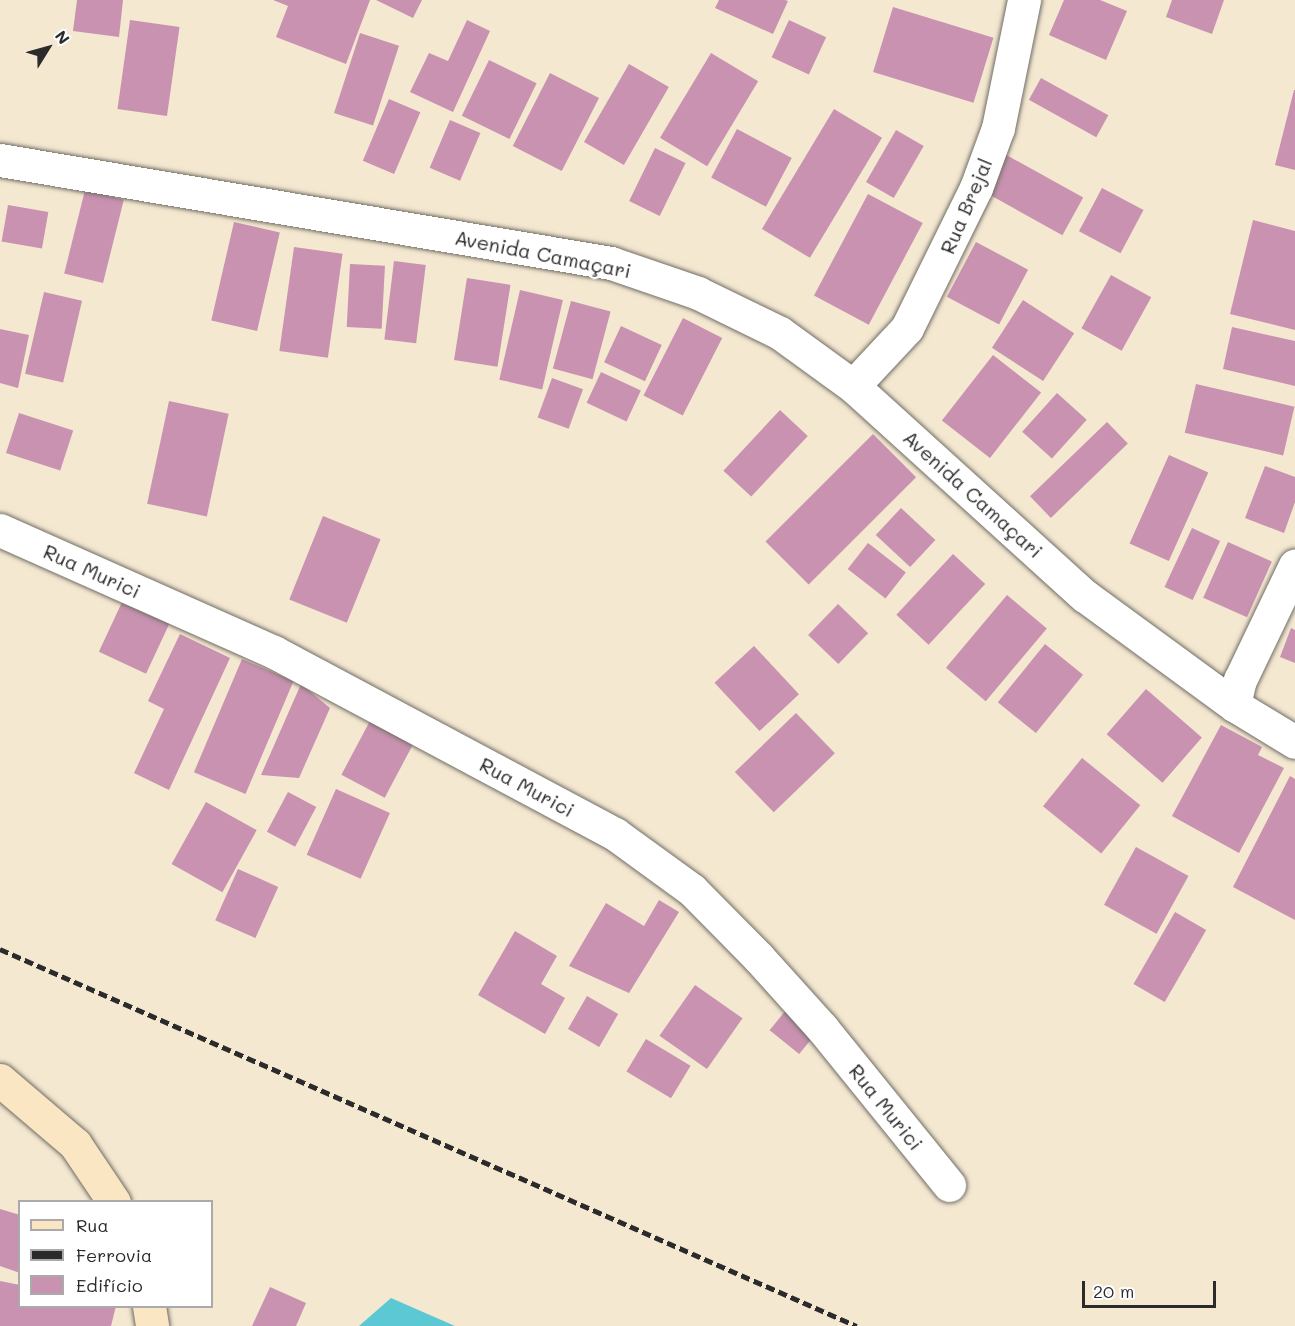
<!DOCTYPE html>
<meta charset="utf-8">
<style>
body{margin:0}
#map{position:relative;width:1295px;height:1326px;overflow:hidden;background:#f4e8d1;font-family:Mali,sans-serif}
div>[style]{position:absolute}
.water>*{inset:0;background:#5cc8d4}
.building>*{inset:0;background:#c892b0;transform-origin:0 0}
.roads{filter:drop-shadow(0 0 2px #716d65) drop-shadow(0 0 2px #716d65)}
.street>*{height:33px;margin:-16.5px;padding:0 16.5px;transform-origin:16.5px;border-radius:16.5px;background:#fff}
.secondary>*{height:33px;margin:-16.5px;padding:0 16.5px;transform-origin:16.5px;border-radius:16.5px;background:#fbe6c4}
.rail>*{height:4.5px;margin-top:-2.25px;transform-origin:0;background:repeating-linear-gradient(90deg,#2b2b2b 0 9px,transparent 0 13.5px)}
span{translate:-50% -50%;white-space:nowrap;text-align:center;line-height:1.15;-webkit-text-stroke:5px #fff;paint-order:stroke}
.street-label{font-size:20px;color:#2b2b2b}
.legend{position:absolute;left:18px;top:1200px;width:195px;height:108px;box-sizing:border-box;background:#fff;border:2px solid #aaa;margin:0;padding:8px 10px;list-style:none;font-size:18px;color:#2b2b2b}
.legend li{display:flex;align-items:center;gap:12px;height:30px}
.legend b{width:30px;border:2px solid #aaa}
.north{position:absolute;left:18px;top:18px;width:60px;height:60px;-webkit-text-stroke:4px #fff;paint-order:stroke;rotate:53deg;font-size:16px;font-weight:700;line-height:24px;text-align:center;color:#2b2b2b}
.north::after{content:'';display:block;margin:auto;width:21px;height:27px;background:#2b2b2b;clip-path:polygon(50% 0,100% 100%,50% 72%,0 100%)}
.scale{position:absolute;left:1082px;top:1281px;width:134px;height:27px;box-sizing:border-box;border:3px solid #2b2b2b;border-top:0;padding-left:8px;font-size:18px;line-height:21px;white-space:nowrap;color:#2b2b2b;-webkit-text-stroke:4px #fff;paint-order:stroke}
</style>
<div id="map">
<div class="water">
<i style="clip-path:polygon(391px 1298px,455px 1326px,359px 1326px)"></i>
</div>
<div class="building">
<i style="clip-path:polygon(77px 0,123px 0,119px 37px,73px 31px)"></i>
<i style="clip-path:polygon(273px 0,370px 0,346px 64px,276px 37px,288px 6px)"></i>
<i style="clip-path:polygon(376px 0,422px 0,413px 18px)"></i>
<i style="clip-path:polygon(719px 0,785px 0,788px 1px,773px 34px,715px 8px)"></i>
<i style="clip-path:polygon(1064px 0,1100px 0,1127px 11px,1106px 60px,1049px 35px)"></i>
<i style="clip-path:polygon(1172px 0,1224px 0,1212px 34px,1166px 17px)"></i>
<i style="left:893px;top:7px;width:105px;height:68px;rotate:17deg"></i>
<i style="left:130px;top:20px;width:50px;height:90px;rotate:8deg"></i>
<i style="clip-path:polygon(467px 20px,490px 31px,453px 112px,410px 92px,429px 53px,448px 61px)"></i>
<i style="left:789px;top:20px;width:41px;height:41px;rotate:25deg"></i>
<i style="left:360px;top:33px;width:41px;height:84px;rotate:18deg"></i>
<i style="left:711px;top:53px;width:55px;height:99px;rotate:31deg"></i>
<i style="left:489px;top:60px;width:53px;height:62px;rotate:26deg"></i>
<i style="left:629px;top:64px;width:46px;height:90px;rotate:30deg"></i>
<i style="left:550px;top:73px;width:55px;height:82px;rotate:27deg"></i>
<i style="left:1041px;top:78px;width:77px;height:25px;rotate:29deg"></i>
<i style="clip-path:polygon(1294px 90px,1295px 90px,1295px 170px,1275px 165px)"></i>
<i style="left:389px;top:99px;width:34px;height:67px;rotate:23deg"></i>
<i style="left:834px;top:109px;width:56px;height:140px;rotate:31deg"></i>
<i style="left:450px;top:120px;width:33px;height:52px;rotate:23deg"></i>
<i style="left:737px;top:129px;width:62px;height:55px;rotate:28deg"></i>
<i style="left:896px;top:130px;width:32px;height:60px;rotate:30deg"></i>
<i style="left:655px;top:148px;width:34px;height:59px;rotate:26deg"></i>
<i style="left:1001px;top:152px;width:94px;height:43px;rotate:29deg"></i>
<i style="left:1102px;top:188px;width:47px;height:49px;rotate:28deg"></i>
<i style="left:85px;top:190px;width:40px;height:86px;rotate:14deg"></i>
<i style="left:868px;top:194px;width:62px;height:115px;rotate:28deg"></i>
<i style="left:8px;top:205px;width:41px;height:37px;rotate:10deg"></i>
<i style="clip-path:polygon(1253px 220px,1295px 231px,1295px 330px,1230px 314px)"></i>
<i style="left:234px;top:222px;width:47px;height:101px;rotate:13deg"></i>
<i style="left:976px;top:242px;width:59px;height:62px;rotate:28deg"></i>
<i style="left:294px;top:247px;width:49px;height:105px;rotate:8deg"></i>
<i style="left:394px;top:261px;width:32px;height:79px;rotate:7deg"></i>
<i style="left:350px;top:264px;width:35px;height:63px;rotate:3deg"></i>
<i style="left:1111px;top:275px;width:46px;height:61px;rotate:29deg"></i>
<i style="left:467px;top:278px;width:44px;height:83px;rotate:9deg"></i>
<i style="left:520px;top:290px;width:44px;height:92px;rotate:13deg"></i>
<i style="left:44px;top:292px;width:39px;height:84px;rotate:13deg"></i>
<i style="left:1023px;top:300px;width:61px;height:57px;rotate:33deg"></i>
<i style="left:571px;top:301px;width:41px;height:70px;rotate:15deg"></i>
<i style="left:683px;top:318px;width:44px;height:87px;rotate:27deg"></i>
<i style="left:621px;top:326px;width:45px;height:40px;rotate:25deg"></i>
<i style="clip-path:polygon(1232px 327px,1295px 341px,1295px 386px,1223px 369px)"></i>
<i style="clip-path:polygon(0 329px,29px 335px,18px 388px,0 383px)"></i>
<i style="left:993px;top:355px;width:61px;height:83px;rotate:38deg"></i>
<i style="left:601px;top:372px;width:44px;height:34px;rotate:25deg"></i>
<i style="left:552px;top:378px;width:33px;height:42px;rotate:20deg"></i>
<i style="left:1196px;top:384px;width:101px;height:50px;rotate:13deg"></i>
<i style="left:1057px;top:393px;width:40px;height:52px;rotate:42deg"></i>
<i style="left:169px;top:401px;width:61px;height:105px;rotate:12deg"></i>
<i style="left:780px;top:410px;width:38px;height:83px;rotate:43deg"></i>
<i style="left:19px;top:413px;width:57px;height:42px;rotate:18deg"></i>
<i style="left:1107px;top:422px;width:30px;height:107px;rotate:46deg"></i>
<i style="left:873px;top:434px;width:61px;height:152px;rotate:45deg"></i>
<i style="left:1169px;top:455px;width:43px;height:97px;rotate:24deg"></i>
<i style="clip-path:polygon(1265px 466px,1295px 477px,1295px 502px,1284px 533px,1245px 518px)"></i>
<i style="left:901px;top:508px;width:47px;height:37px;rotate:43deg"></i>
<i style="left:323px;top:516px;width:62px;height:90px;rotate:22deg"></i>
<i style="left:1192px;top:528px;width:31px;height:65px;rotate:25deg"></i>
<i style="left:1228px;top:542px;width:48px;height:61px;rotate:24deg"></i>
<i style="left:868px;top:543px;width:48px;height:33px;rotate:38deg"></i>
<i style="left:953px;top:554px;width:44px;height:83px;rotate:43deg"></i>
<i style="left:1007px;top:595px;width:52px;height:95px;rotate:40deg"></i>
<i style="left:123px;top:600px;width:52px;height:57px;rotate:25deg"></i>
<i style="left:838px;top:604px;width:42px;height:43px;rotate:44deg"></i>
<i style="clip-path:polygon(1291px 628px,1295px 630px,1295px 663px,1280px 657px)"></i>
<i style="clip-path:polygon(180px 634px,230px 658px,169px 790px,134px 773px,164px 709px,148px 701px)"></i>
<i style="left:1045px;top:644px;width:49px;height:75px;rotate:39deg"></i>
<i style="left:754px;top:646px;width:66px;height:54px;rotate:47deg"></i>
<i style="left:242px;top:659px;width:56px;height:123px;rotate:23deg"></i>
<i style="clip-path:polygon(301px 684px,330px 708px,299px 778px,261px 775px)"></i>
<i style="left:1146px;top:689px;width:74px;height:60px;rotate:41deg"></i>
<i style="left:796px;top:713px;width:56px;height:85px;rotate:46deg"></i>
<i style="left:371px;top:719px;width:49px;height:63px;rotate:28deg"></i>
<i style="clip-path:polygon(1221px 725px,1262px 747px,1258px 755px,1284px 768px,1239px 853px,1172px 816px)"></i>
<i style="left:1082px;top:758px;width:75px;height:62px;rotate:39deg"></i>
<i style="clip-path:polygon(1290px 776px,1295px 779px,1295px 920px,1233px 887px)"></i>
<i style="left:336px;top:789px;width:59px;height:72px;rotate:24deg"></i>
<i style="left:288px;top:792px;width:32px;height:45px;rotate:28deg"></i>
<i style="left:206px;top:802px;width:58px;height:71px;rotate:29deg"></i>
<i style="left:1136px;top:847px;width:60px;height:66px;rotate:29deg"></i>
<i style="left:238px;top:869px;width:44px;height:56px;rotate:24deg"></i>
<i style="clip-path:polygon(659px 900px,679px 912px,629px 993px,569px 966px,606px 903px,644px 926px)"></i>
<i style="left:1175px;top:912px;width:36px;height:83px;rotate:30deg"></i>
<i style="clip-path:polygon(515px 931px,557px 956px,541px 984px,565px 998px,545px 1034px,478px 995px)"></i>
<i style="left:695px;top:985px;width:58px;height:62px;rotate:35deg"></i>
<i style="left:587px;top:996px;width:36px;height:38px;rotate:30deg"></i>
<i style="left:786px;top:1010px;width:38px;height:26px;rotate:39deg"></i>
<i style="left:646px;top:1039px;width:52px;height:38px;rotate:31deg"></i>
<i style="clip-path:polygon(0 1209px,20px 1215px,20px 1273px,0 1266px)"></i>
<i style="clip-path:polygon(0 1281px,20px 1285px,20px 1306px,116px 1306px,111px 1326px,0 1326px)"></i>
<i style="clip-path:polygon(270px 1287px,306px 1303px,296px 1326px,252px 1326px)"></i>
</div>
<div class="roads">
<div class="street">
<i style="left:0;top:160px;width:620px;rotate:9.57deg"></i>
<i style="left:611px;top:263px;width:92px;rotate:19deg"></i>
<i style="left:698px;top:293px;width:91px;rotate:26deg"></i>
<i style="left:780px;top:333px;width:90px;rotate:36deg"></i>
<i style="left:853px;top:386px;width:313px;rotate:42.2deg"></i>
<i style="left:1085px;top:596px;width:185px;rotate:36.2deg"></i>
<i style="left:1234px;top:705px;width:71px;rotate:31.2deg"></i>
<i style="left:853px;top:386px;width:79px;rotate:-47deg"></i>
<i style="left:907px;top:328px;width:156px;rotate:-63.8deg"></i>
<i style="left:976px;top:188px;width:64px;rotate:-69.9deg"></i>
<i style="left:998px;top:128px;width:131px;rotate:-78.5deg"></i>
<i style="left:0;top:530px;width:300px;rotate:24deg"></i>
<i style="left:274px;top:652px;width:387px;rotate:28.1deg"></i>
<i style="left:615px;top:834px;width:95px;rotate:36deg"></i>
<i style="left:692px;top:890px;width:95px;rotate:45.4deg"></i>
<i style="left:759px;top:958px;width:94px;rotate:48deg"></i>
<i style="left:822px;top:1028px;width:202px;rotate:51deg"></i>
<i style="left:1234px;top:705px;width:26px;rotate:-77deg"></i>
<i style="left:1240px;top:680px;width:127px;rotate:-64.4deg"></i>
</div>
<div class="secondary">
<i style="left:0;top:1080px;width:99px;rotate:40.5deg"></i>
<i style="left:75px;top:1144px;width:70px;rotate:56.1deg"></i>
<i style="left:149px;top:1306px;width:20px;rotate:81deg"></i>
</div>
</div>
<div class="rail">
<i style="left:0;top:949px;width:936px;rotate:23.75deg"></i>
</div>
<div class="street-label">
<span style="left:966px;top:206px;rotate:-67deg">Rua Brejal</span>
<span style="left:543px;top:254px;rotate:11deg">Avenida Camaçari</span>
<span style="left:973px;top:494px;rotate:42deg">Avenida Camaçari</span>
<span style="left:92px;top:571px;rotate:24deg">Rua Murici</span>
<span style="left:527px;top:787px;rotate:28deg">Rua Murici</span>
<span style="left:886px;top:1107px;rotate:51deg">Rua Murici</span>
</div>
<ul class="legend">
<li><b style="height:8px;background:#fbe6c4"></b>Rua</li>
<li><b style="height:8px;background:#2b2b2b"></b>Ferrovia</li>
<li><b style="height:16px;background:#c892b0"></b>Edifício</li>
</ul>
<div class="north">N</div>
<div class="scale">20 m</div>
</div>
